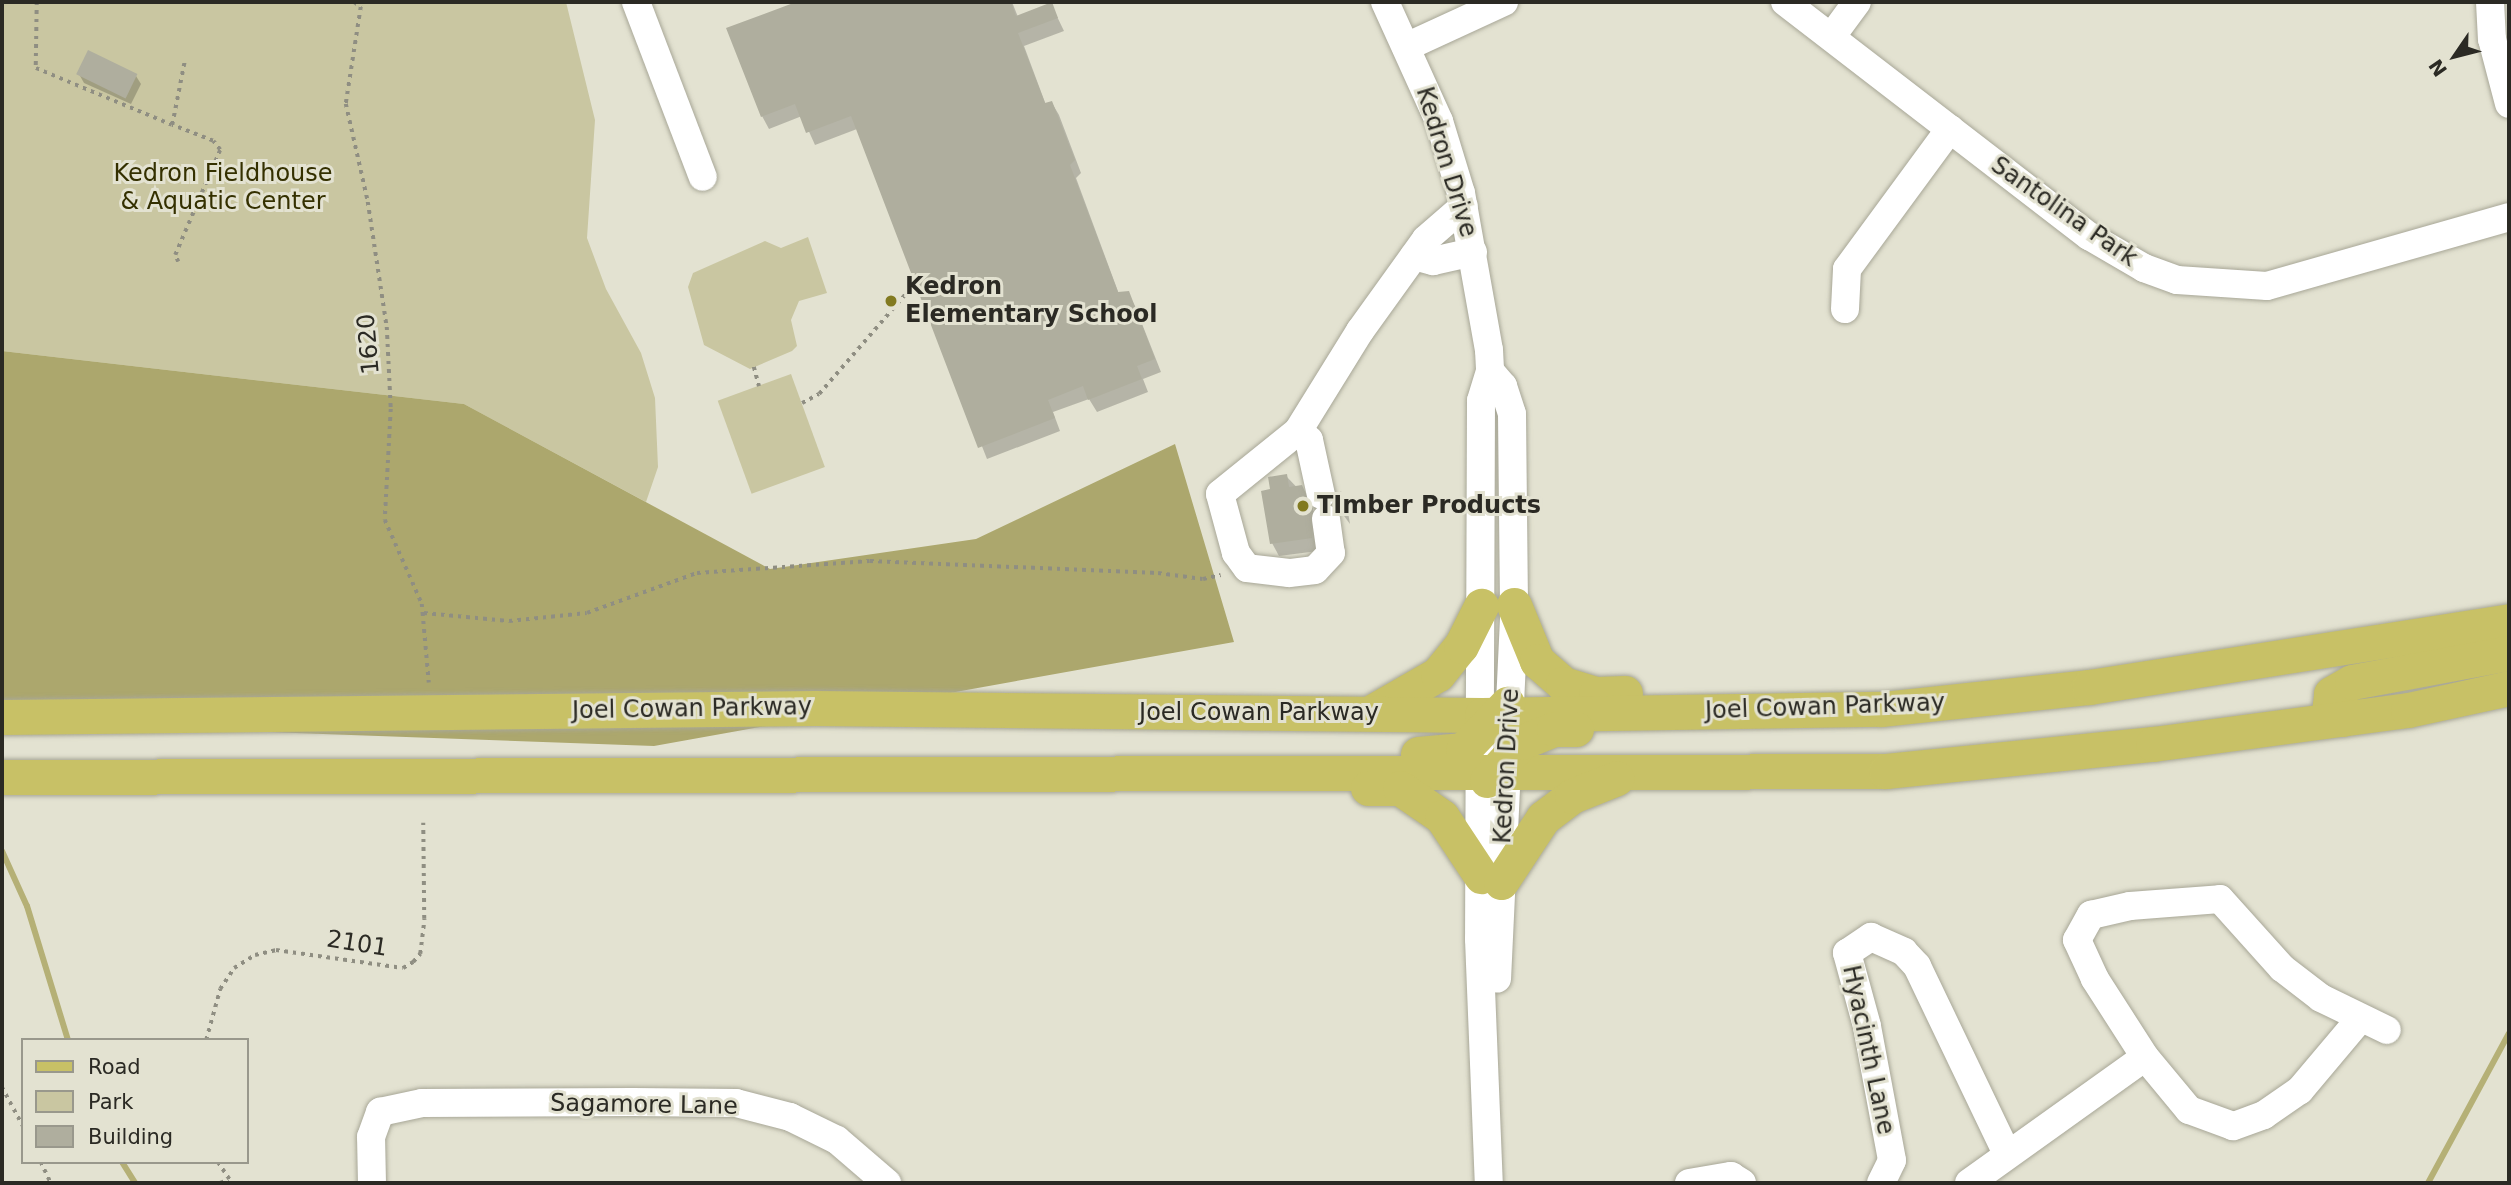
<!DOCTYPE html>
<style>
body{margin:0}
#map{position:relative;width:2511px;height:1185px;overflow:hidden;background:#e3e2d1;font-family:"DejaVu Sans",sans-serif}
div>[style]{position:absolute}
.green>*{inset:0;background:#c9c6a1;transform-origin:0 0}
.forest>*{inset:0;background:#aca76d}
.shadow>*{inset:0;background:#0003}
.stream>*{height:6px;margin:-3px;padding:0 3px;transform-origin:3px;border-radius:3px;background:#b5b076}
.building>*{inset:0;background:#afae9e;transform-origin:0 0}
.path>*{height:3.5px;margin-top:-1.75px;transform-origin:0;background:repeating-linear-gradient(90deg,#8f8e82 0 3.5px,transparent 0 8.5px)}
.roads{filter:drop-shadow(0 0 2px #a8a797) drop-shadow(0 0 2px #a8a797)}
.minor>*{height:28px;margin:-14px;padding:0 14px;transform-origin:14px;border-radius:14px;background:#fff}
.major>*{height:35px;margin:-17.5px;padding:0 17.5px;transform-origin:17.5px;border-radius:17.5px;background:#c8c166}
.dots>*{width:19px;height:19px;translate:-50% -50%;box-sizing:border-box;border:4px solid #e3e2d1;border-radius:50%}
span{translate:-50% -50%;white-space:nowrap;text-align:center;line-height:1.15;-webkit-text-stroke:6px #e3e2d1;paint-order:stroke}
.street-label{font-size:24px;color:#2b2a24}
.park-label{font-size:24px;color:#343000}
.poi-label{font-size:24px;color:#2b2a24;font-weight:700}
.left{translate:0 -50%;text-align:left}
.frame{position:absolute;inset:0;border:4px solid #2b2a24;pointer-events:none}
.legend{position:absolute;left:21px;top:1038px;width:228px;height:126px;box-sizing:border-box;background:#e3e2d1;border:2px solid #99988c;margin:0;padding:9px 12px;list-style:none;font-size:21px;color:#2b2a24}
.legend li{display:flex;align-items:center;gap:14px;height:35px}
.legend b{width:35px;border:2px solid #99988c}
.north{position:absolute;left:2420px;top:21px;width:70px;height:70px;-webkit-text-stroke:5px #e3e2d1;paint-order:stroke;rotate:235deg;font-size:19px;font-weight:700;line-height:28px;text-align:center;color:#2b2a24}
.north::after{content:'';display:block;margin:auto;width:24px;height:32px;background:#2b2a24;clip-path:polygon(50% 0,100% 100%,50% 72%,0 100%)}
</style>
<div id="map">
<div class="green">
<i style="clip-path:polygon(2px 2px,566px 2px,595px 120px,587px 238px,606px 289px,641px 353px,655px 398px,658px 467px,646px 502px,464px 404px,2px 351px)"></i>
<i style="clip-path:polygon(808px 237px,827px 293px,799px 301px,791px 320px,797px 346px,792px 351px,750px 369px,704px 345px,688px 287px,693px 273px,765px 241px,781px 248px)"></i>
<i style="left:791px;top:374px;width:99px;height:78px;rotate:70deg"></i>
</div>
<div class="forest">
<i style="clip-path:polygon(2px 351px,464px 404px,770px 569px,976px 539px,1175px 444px,1234px 642px,654px 746px,128px 727px,2px 731px)"></i>
</div>
<div class="shadow">
<i style="clip-path:polygon(794px 2px,1012px 2px,1018px 17px,1051px 4px,1064px 31px,1024px 46px,1046px 105px,1052px 103px,1059px 115px,1081px 173px,1076px 178px,1119px 294px,1128px 293px,1135px 306px,1161px 372px,1143px 379px,1148px 392px,1097px 412px,1089px 399px,1053px 412px,1060px 431px,987px 459px,857px 129px,815px 145px,802px 116px,769px 129px,762px 116px)"></i>
<i style="clip-path:polygon(79px 74px,136px 76px,141px 84px,131px 104px,84px 83px)"></i>
<i style="clip-path:polygon(1286px 476px,1308px 499px,1319px 523px,1318px 551px,1279px 556px,1272px 543px,1272px 490px)"></i>
<i style="clip-path:polygon(1340px 493px,1347px 506px,1350px 524px,1336px 505px)"></i>
</div>
<div class="stream">
<i style="left:2px;top:851px;width:60px;rotate:65.6deg"></i>
<i style="left:27px;top:906px;width:140px;rotate:73deg"></i>
<i style="left:122px;top:1162px;width:25px;rotate:58deg"></i>
<i style="left:2428px;top:1183px;width:170px;rotate:-61.6deg"></i>
</div>
<div class="building">
<i style="clip-path:polygon(796px 2px,1011px 2px,1016px 16px,1052px 2px,1058px 18px,1018px 33px,1045px 103px,1052px 101px,1075px 160px,1070px 165px,1118px 292px,1129px 291px,1155px 359px,1137px 366px,1142px 379px,1088px 400px,1083px 386px,1048px 400px,1055px 418px,978px 448px,851px 116px,806px 133px,795px 104px,761px 117px,726px 28px)"></i>
<i style="left:88px;top:50px;width:55px;height:27px;rotate:26deg"></i>
<i style="clip-path:polygon(1287px 474px,1289px 487px,1302px 485px,1313px 509px,1312px 538px,1270px 544px,1261px 491px,1270px 489px,1268px 477px)"></i>
<i style="clip-path:polygon(1341px 491px,1345px 515px,1342px 516px,1334px 505px)"></i>
</div>
<div class="path">
<i style="left:37px;top:2px;width:66px;rotate:90.9deg"></i>
<i style="left:36px;top:68px;width:147px;rotate:22.7deg"></i>
<i style="left:354px;top:2px;width:9px;rotate:36deg"></i>
<i style="left:361px;top:7px;width:98px;rotate:98.8deg"></i>
<i style="left:346px;top:104px;width:100px;rotate:77.3deg"></i>
<i style="left:368px;top:202px;width:126px;rotate:81.4deg"></i>
<i style="left:387px;top:327px;width:82px;rotate:87.2deg"></i>
<i style="left:391px;top:409px;width:111px;rotate:93.1deg"></i>
<i style="left:385px;top:520px;width:92px;rotate:66.2deg"></i>
<i style="left:422px;top:604px;width:79px;rotate:84.9deg"></i>
<i style="left:178px;top:262px;width:8px;rotate:-113deg"></i>
<i style="left:175px;top:255px;width:114px;rotate:-66.8deg"></i>
<i style="left:220px;top:150px;width:11px;rotate:-128deg"></i>
<i style="left:213px;top:141px;width:44px;rotate:-158.7deg"></i>
<i style="left:172px;top:125px;width:67px;rotate:-78.9deg"></i>
<i style="left:754px;top:367px;width:20px;rotate:75deg"></i>
<i style="left:802px;top:403px;width:19px;rotate:-28deg"></i>
<i style="left:819px;top:394px;width:147px;rotate:-49.1deg"></i>
<i style="left:424px;top:613px;width:85px;rotate:5.4deg"></i>
<i style="left:509px;top:621px;width:78px;rotate:-5.9deg"></i>
<i style="left:587px;top:613px;width:117px;rotate:-20deg"></i>
<i style="left:697px;top:573px;width:173px;rotate:-4deg"></i>
<i style="left:870px;top:561px;width:288px;rotate:2.4deg"></i>
<i style="left:1158px;top:573px;width:45px;rotate:7.6deg"></i>
<i style="left:1203px;top:579px;width:18px;rotate:-13deg"></i>
<i style="left:206px;top:1040px;width:53px;rotate:-74.6deg"></i>
<i style="left:220px;top:989px;width:25px;rotate:-56deg"></i>
<i style="left:234px;top:968px;width:25px;rotate:-32deg"></i>
<i style="left:255px;top:955px;width:22px;rotate:-13deg"></i>
<i style="left:276px;top:950px;width:128px;rotate:8.1deg"></i>
<i style="left:403px;top:968px;width:12px;rotate:-31deg"></i>
<i style="left:413px;top:962px;width:11px;rotate:-49deg"></i>
<i style="left:420px;top:954px;width:35px;rotate:-83deg"></i>
<i style="left:424px;top:919px;width:96px;rotate:-90.6deg"></i>
<i style="left:2px;top:1087px;width:44px;rotate:61.7deg"></i>
<i style="left:41px;top:1162px;width:23px;rotate:65deg"></i>
<i style="left:218px;top:1162px;width:25px;rotate:56deg"></i>
<i style="left:220px;top:1183px;width:9px;rotate:-21deg"></i>
</div>
<div class="roads">
<div class="minor">
<i style="left:636px;top:2px;width:187px;rotate:69.1deg"></i>
<i style="left:1385px;top:2px;width:131px;rotate:65.6deg"></i>
<i style="left:1439px;top:121px;width:75px;rotate:73deg"></i>
<i style="left:1461px;top:193px;width:159px;rotate:79.9deg"></i>
<i style="left:1489px;top:350px;width:21px;rotate:87deg"></i>
<i style="left:1490px;top:371px;width:31px;rotate:107deg"></i>
<i style="left:1481px;top:401px;width:538px;rotate:90.21deg"></i>
<i style="left:1479px;top:939px;width:244px;rotate:87.7deg"></i>
<i style="left:1785px;top:2px;width:384px;rotate:37.6deg"></i>
<i style="left:2089px;top:236px;width:64px;rotate:30.2deg"></i>
<i style="left:2144px;top:268px;width:35px;rotate:20deg"></i>
<i style="left:2177px;top:280px;width:90px;rotate:3.8deg"></i>
<i style="left:2267px;top:286px;width:252px;rotate:-15.9deg"></i>
<i style="left:2490px;top:2px;width:37px;rotate:87deg"></i>
<i style="left:2492px;top:39px;width:67px;rotate:75.3deg"></i>
<i style="left:1832px;top:36px;width:42px;rotate:-53.7deg"></i>
<i style="left:1406px;top:47px;width:108px;rotate:-24.7deg"></i>
<i style="left:1414px;top:256px;width:20px;rotate:15deg"></i>
<i style="left:1433px;top:261px;width:41px;rotate:-12.7deg"></i>
<i style="left:1845px;top:309px;width:40px;rotate:-87.1deg"></i>
<i style="left:1847px;top:269px;width:174px;rotate:-53.7deg"></i>
<i style="left:1490px;top:371px;width:20px;rotate:49deg"></i>
<i style="left:1503px;top:386px;width:29px;rotate:72deg"></i>
<i style="left:1512px;top:414px;width:205px;rotate:89.4deg"></i>
<i style="left:1514px;top:619px;width:360px;rotate:92.7deg"></i>
<i style="left:1298px;top:431px;width:14px;rotate:39deg"></i>
<i style="left:1309px;top:440px;width:56px;rotate:77.7deg"></i>
<i style="left:1326px;top:519px;width:34px;rotate:82deg"></i>
<i style="left:1331px;top:553px;width:23px;rotate:133deg"></i>
<i style="left:1315px;top:570px;width:26px;rotate:173deg"></i>
<i style="left:1289px;top:573px;width:42px;rotate:-173.2deg"></i>
<i style="left:1247px;top:568px;width:19px;rotate:-126deg"></i>
<i style="left:1236px;top:553px;width:61px;rotate:-105.2deg"></i>
<i style="left:1220px;top:494px;width:100px;rotate:-38.9deg"></i>
<i style="left:1298px;top:431px;width:118px;rotate:-58.2deg"></i>
<i style="left:1360px;top:331px;width:113px;rotate:-54.3deg"></i>
<i style="left:1426px;top:239px;width:50px;rotate:-41deg"></i>
<i style="left:2359px;top:1020px;width:92px;rotate:130.1deg"></i>
<i style="left:2300px;top:1090px;width:44px;rotate:145.2deg"></i>
<i style="left:2264px;top:1115px;width:33px;rotate:160deg"></i>
<i style="left:2233px;top:1126px;width:47px;rotate:-160deg"></i>
<i style="left:2189px;top:1110px;width:69px;rotate:-129.7deg"></i>
<i style="left:2145px;top:1057px;width:93px;rotate:-122.7deg"></i>
<i style="left:2095px;top:979px;width:43px;rotate:-114.8deg"></i>
<i style="left:2077px;top:940px;width:29px;rotate:-61deg"></i>
<i style="left:2091px;top:915px;width:40px;rotate:-13deg"></i>
<i style="left:2130px;top:906px;width:90px;rotate:-4.4deg"></i>
<i style="left:2220px;top:899px;width:93px;rotate:48.1deg"></i>
<i style="left:2282px;top:968px;width:49px;rotate:37.6deg"></i>
<i style="left:2321px;top:998px;width:73px;rotate:25.9deg"></i>
<i style="left:372px;top:1183px;width:46px;rotate:-91.2deg"></i>
<i style="left:371px;top:1137px;width:27px;rotate:-70deg"></i>
<i style="left:380px;top:1112px;width:43px;rotate:-12.1deg"></i>
<i style="left:422px;top:1103px;width:211px;rotate:-0.3deg"></i>
<i style="left:633px;top:1102px;width:103px;rotate:0.6deg"></i>
<i style="left:736px;top:1103px;width:56px;rotate:14.5deg"></i>
<i style="left:790px;top:1117px;width:52px;rotate:26.1deg"></i>
<i style="left:837px;top:1140px;width:66px;rotate:40.7deg"></i>
<i style="left:1689px;top:1183px;width:43px;rotate:-9.5deg"></i>
<i style="left:1731px;top:1176px;width:13px;rotate:32deg"></i>
<i style="left:1881px;top:1183px;width:25px;rotate:-64deg"></i>
<i style="left:1892px;top:1160px;width:136px;rotate:-100.6deg"></i>
<i style="left:1867px;top:1026px;width:76px;rotate:-105.3deg"></i>
<i style="left:1847px;top:953px;width:29px;rotate:-34deg"></i>
<i style="left:1871px;top:937px;width:36px;rotate:24deg"></i>
<i style="left:1904px;top:952px;width:19px;rotate:47deg"></i>
<i style="left:1917px;top:966px;width:206px;rotate:64.4deg"></i>
<i style="left:1969px;top:1183px;width:216px;rotate:-35.6deg"></i>
</div>
<div class="major">
<i style="left:1514px;top:605px;width:61px;rotate:67.7deg"></i>
<i style="left:1537px;top:661px;width:35px;rotate:41deg"></i>
<i style="left:1563px;top:684px;width:34px;rotate:17deg"></i>
<i style="left:1596px;top:694px;width:29px;rotate:-2deg"></i>
<i style="left:1372px;top:712px;width:76px;rotate:-29.9deg"></i>
<i style="left:1438px;top:674px;width:36px;rotate:-51deg"></i>
<i style="left:1461px;top:646px;width:45px;rotate:-63.4deg"></i>
<i style="left:2px;top:717px;width:813px;rotate:-0.63deg"></i>
<i style="left:815px;top:708px;width:667px;rotate:0.6deg"></i>
<i style="left:1482px;top:715px;width:400px;rotate:-0.9deg"></i>
<i style="left:1882px;top:709px;width:208px;rotate:-6.1deg"></i>
<i style="left:2089px;top:687px;width:425px;rotate:-8.9deg"></i>
<i style="left:2342px;top:719px;width:18px;rotate:-133deg"></i>
<i style="left:2330px;top:706px;width:12px;rotate:-85deg"></i>
<i style="left:2331px;top:694px;width:24px;rotate:-30deg"></i>
<i style="left:2352px;top:682px;width:160px;rotate:-10.5deg"></i>
<i style="left:1418px;top:754px;width:45px;rotate:-5.1deg"></i>
<i style="left:1463px;top:750px;width:64px;rotate:-46.3deg"></i>
<i style="left:2px;top:777px;width:1884px;rotate:-0.18deg"></i>
<i style="left:1886px;top:771px;width:268px;rotate:-5.8deg"></i>
<i style="left:2153px;top:744px;width:257px;rotate:-7.6deg"></i>
<i style="left:2408px;top:710px;width:103px;rotate:-12.3deg"></i>
<i style="left:1487px;top:780px;width:52px;rotate:-47.4deg"></i>
<i style="left:1522px;top:742px;width:35px;rotate:-22deg"></i>
<i style="left:1554px;top:729px;width:22px"></i>
<i style="left:1368px;top:788px;width:32px"></i>
<i style="left:1400px;top:788px;width:51px;rotate:34.6deg"></i>
<i style="left:1442px;top:817px;width:71px;rotate:56.5deg"></i>
<i style="left:1501px;top:882px;width:77px;rotate:-56.7deg"></i>
<i style="left:1543px;top:818px;width:36px;rotate:-37deg"></i>
<i style="left:1572px;top:796px;width:48px;rotate:-21.8deg"></i>
</div>
</div>
<div class="dots">
<i style="left:891px;top:301px;background:#827a20"></i>
<i style="left:1303px;top:506px;background:#827a20"></i>
</div>
<div class="street-label">
<span style="left:1446px;top:162px;rotate:73deg">Kedron Drive</span>
<span style="left:2064px;top:212px;rotate:35deg">Santolina Park</span>
<span style="left:369px;top:344px;rotate:-95deg">1620</span>
<span style="left:1825px;top:707px;rotate:-2deg">Joel Cowan Parkway</span>
<span style="left:692px;top:709px;rotate:-1deg">Joel Cowan Parkway</span>
<span style="left:1259px;top:713px">Joel Cowan Parkway</span>
<span style="left:1507px;top:766px;rotate:-87deg">Kedron Drive</span>
<span style="left:357px;top:944px;rotate:9deg">2101</span>
<span style="left:1868px;top:1050px;rotate:78deg">Hyacinth Lane</span>
<span style="left:644px;top:1105px;rotate:1deg">Sagamore Lane</span>
</div>
<div class="park-label">
<span style="left:223px;top:188px">Kedron Fieldhouse<br>&amp; Aquatic Center</span>
</div>
<div class="poi-label">
<span class="left" style="left:905px;top:301px">Kedron<br>Elementary School</span>
<span class="left" style="left:1317px;top:506px">TImber Products</span>
</div>
<div class="frame"></div>
<ul class="legend">
<li><b style="height:9px;background:#c8c166"></b>Road</li>
<li><b style="height:19px;background:#c9c6a1"></b>Park</li>
<li><b style="height:19px;background:#afae9e"></b>Building</li>
</ul>
<div class="north">N</div>
</div>
